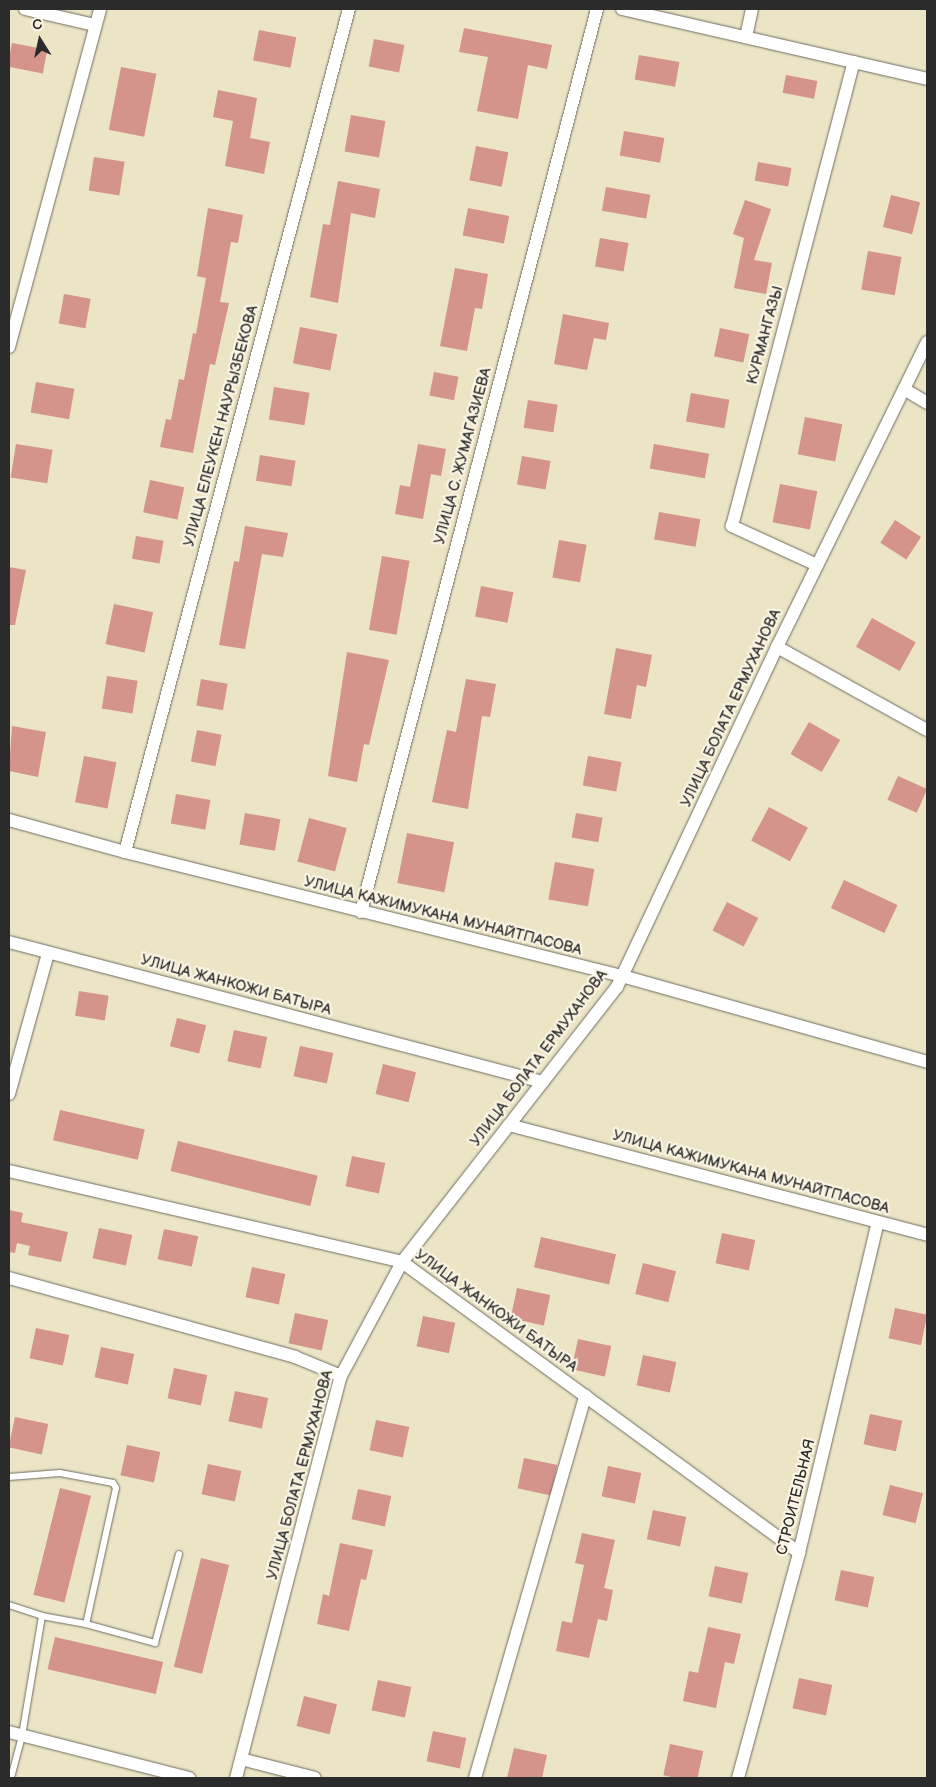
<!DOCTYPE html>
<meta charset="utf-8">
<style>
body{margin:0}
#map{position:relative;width:936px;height:1787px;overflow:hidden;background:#ebe4c5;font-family:"Balsamiq Sans",sans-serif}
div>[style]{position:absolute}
.building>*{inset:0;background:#d4938b;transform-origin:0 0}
.roads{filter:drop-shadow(0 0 1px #6e6c61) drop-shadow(0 0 1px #6e6c61)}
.lane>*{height:6px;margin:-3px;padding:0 3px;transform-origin:3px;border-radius:3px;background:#fff}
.street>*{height:12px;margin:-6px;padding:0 6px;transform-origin:6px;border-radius:6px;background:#fff}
span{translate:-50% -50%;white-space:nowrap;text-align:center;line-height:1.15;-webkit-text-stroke:4.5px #fcf5e5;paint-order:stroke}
.street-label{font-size:15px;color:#2b2b2b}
.frame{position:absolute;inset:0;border:10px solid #2b2b2b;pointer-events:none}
.north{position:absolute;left:15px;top:15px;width:50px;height:50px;-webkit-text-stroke:4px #fcf5e5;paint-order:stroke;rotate:350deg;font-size:14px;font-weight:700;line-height:20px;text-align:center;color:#2b2b2b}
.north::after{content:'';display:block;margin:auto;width:18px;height:22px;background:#2b2b2b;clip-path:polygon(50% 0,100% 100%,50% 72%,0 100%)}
</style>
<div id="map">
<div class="building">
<i style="clip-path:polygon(464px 28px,552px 45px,547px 69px,528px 65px,518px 119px,477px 111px,488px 57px,459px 52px)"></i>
<i style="left:259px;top:30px;width:38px;height:31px;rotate:11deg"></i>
<i style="left:374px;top:39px;width:31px;height:28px;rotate:11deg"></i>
<i style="left:12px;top:43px;width:36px;height:24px;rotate:11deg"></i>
<i style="left:639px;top:55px;width:41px;height:25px;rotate:10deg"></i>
<i style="left:121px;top:67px;width:36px;height:64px;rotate:11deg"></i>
<i style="left:786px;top:75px;width:32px;height:18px;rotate:11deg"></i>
<i style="clip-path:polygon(218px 90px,257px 98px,250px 138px,270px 142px,264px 174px,225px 166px,233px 121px,213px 117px)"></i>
<i style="left:351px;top:115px;width:35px;height:37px;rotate:10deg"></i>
<i style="left:624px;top:131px;width:41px;height:25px;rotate:10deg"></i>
<i style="left:476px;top:146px;width:33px;height:35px;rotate:11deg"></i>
<i style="left:94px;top:157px;width:31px;height:34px;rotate:9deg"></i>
<i style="left:758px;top:162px;width:34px;height:19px;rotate:10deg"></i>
<i style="clip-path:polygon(338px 181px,380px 189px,375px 218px,351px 213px,338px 303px,310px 297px,323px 224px,330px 225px)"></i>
<i style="left:606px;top:187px;width:45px;height:24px;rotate:10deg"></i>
<i style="left:891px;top:195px;width:30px;height:33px;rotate:14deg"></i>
<i style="clip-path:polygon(745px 200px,771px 209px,754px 260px,772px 263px,766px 294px,734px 288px,744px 238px,733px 234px)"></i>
<i style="clip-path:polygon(208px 208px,243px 215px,238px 243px,231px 242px,220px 302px,229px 303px,215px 365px,210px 364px,193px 453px,160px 447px,166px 419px,171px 420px,179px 379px,184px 380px,193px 333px,196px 334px,206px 278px,197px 276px)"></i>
<i style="left:468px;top:208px;width:42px;height:28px;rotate:11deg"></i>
<i style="left:600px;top:238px;width:29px;height:29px;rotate:10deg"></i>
<i style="left:868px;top:251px;width:34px;height:39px;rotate:10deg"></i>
<i style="clip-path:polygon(455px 268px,488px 274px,482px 309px,475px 308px,467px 351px,440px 346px)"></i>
<i style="left:64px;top:294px;width:27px;height:30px;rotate:10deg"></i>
<i style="clip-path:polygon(563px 314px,609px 323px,606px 340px,594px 338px,587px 370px,554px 364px)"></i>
<i style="left:300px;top:327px;width:38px;height:37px;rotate:11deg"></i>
<i style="left:720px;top:328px;width:30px;height:29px;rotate:12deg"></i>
<i style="left:434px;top:372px;width:25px;height:24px;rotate:11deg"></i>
<i style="left:36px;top:382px;width:39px;height:31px;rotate:10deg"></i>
<i style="left:274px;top:387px;width:36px;height:33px;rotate:9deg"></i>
<i style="left:691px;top:393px;width:39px;height:29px;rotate:10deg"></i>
<i style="left:528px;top:400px;width:30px;height:28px;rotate:9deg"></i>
<i style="left:805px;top:417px;width:38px;height:38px;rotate:11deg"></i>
<i style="left:16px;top:444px;width:37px;height:34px;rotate:9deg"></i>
<i style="clip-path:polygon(418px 444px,446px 449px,441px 476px,431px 474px,423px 519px,395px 514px,400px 485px,410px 487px)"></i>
<i style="left:654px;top:444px;width:56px;height:25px;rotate:10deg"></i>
<i style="left:260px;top:455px;width:36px;height:26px;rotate:9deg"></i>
<i style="left:522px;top:456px;width:29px;height:29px;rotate:10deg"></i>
<i style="left:150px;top:480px;width:35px;height:33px;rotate:12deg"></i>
<i style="left:780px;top:484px;width:38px;height:39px;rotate:11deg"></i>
<i style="left:659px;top:512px;width:42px;height:28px;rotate:10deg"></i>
<i style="left:895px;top:520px;width:31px;height:27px;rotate:33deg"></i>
<i style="clip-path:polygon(245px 526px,288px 533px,283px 557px,262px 554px,245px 649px,219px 645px,234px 561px,239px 562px)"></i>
<i style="left:136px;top:536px;width:28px;height:23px;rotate:10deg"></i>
<i style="left:559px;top:540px;width:28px;height:38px;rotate:10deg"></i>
<i style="left:382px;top:556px;width:28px;height:75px;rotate:10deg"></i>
<i style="clip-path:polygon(9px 567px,26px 570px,15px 625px,9px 625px)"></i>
<i style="left:481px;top:586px;width:33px;height:31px;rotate:11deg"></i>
<i style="left:114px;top:604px;width:40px;height:41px;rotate:12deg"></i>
<i style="left:872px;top:618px;width:50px;height:33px;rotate:29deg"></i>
<i style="clip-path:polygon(616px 648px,652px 655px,646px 687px,637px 685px,631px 719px,604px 714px)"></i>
<i style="clip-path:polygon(347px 652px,389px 660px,369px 745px,364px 744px,357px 782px,328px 776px)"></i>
<i style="left:107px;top:676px;width:31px;height:33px;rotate:9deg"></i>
<i style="left:201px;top:679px;width:27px;height:27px;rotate:10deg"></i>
<i style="clip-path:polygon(466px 679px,496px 684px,490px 717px,482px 716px,468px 809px,432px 802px,447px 730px,456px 732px)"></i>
<i style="left:809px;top:722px;width:36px;height:37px;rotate:30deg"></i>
<i style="clip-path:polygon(12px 726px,46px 732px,38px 777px,9px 771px)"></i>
<i style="left:197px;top:730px;width:25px;height:32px;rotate:11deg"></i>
<i style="left:84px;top:756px;width:33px;height:47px;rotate:11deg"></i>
<i style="left:588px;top:756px;width:34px;height:30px;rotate:10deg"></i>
<i style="left:898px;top:776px;width:32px;height:26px;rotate:24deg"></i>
<i style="left:176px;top:794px;width:35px;height:30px;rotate:10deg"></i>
<i style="left:769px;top:807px;width:44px;height:38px;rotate:28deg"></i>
<i style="left:245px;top:813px;width:36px;height:32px;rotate:10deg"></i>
<i style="left:576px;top:813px;width:27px;height:25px;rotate:10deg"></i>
<i style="left:309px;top:818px;width:39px;height:45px;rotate:15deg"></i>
<i style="left:407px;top:833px;width:48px;height:51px;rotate:11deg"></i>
<i style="left:555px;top:862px;width:40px;height:38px;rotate:10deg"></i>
<i style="left:844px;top:880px;width:59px;height:31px;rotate:25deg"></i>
<i style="left:727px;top:902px;width:35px;height:32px;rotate:27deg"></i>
<i style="left:79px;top:991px;width:30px;height:25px;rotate:9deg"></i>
<i style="left:177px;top:1018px;width:30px;height:29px;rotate:14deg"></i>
<i style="left:234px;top:1030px;width:34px;height:32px;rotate:12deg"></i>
<i style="left:300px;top:1046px;width:34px;height:31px;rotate:12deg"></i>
<i style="left:383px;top:1064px;width:34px;height:31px;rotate:14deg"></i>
<i style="left:60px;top:1110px;width:87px;height:31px;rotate:13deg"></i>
<i style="left:178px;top:1141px;width:144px;height:31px;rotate:14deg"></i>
<i style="left:352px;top:1156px;width:34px;height:31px;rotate:12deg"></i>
<i style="clip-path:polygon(9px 1210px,23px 1213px,21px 1222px,68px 1232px,61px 1262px,28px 1255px,30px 1246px,17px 1243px,15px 1253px,9px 1252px)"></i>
<i style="left:99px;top:1228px;width:34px;height:31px;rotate:12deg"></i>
<i style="left:164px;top:1229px;width:35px;height:31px;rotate:12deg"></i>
<i style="left:722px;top:1233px;width:34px;height:31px;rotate:12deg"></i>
<i style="left:541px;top:1237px;width:77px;height:31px;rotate:13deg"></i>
<i style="left:643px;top:1263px;width:34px;height:32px;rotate:14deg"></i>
<i style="left:252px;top:1267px;width:34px;height:31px;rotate:12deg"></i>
<i style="left:517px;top:1288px;width:34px;height:31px;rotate:12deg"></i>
<i style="left:895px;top:1308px;width:33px;height:31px;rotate:12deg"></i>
<i style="left:295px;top:1313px;width:34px;height:31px;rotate:12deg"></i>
<i style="left:423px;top:1316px;width:33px;height:31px;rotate:12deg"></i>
<i style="left:36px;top:1328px;width:34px;height:31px;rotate:12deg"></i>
<i style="left:578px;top:1339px;width:34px;height:31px;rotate:12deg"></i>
<i style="left:101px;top:1347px;width:34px;height:31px;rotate:12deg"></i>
<i style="left:643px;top:1355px;width:34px;height:31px;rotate:12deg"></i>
<i style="left:174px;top:1368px;width:34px;height:31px;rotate:12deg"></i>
<i style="left:235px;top:1391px;width:34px;height:31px;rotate:12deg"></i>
<i style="left:870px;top:1414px;width:33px;height:31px;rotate:12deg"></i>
<i style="left:15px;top:1417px;width:34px;height:31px;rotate:12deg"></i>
<i style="left:376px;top:1420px;width:34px;height:31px;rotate:12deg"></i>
<i style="left:127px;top:1445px;width:34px;height:31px;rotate:12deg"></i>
<i style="left:524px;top:1458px;width:34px;height:31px;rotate:12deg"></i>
<i style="left:208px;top:1464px;width:34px;height:31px;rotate:12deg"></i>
<i style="left:608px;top:1466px;width:34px;height:31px;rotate:12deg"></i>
<i style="left:890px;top:1485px;width:34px;height:31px;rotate:14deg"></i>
<i style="left:60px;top:1488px;width:32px;height:110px;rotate:14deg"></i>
<i style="left:358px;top:1489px;width:34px;height:31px;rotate:12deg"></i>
<i style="left:653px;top:1510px;width:34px;height:30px;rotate:12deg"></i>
<i style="clip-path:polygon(582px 1533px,615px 1540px,604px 1588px,613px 1590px,607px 1621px,598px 1619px,589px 1658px,556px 1651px,562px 1621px,572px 1623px,584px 1565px,575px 1563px)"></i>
<i style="clip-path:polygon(340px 1543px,373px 1550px,366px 1580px,361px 1579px,349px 1631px,317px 1624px,323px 1594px,329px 1596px)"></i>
<i style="left:201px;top:1558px;width:29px;height:112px;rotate:14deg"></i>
<i style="left:715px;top:1566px;width:34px;height:31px;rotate:12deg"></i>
<i style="left:841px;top:1570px;width:34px;height:31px;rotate:12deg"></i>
<i style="clip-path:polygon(708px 1627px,741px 1634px,734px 1664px,725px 1662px,716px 1708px,683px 1701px,689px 1671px,698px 1673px)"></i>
<i style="left:55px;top:1637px;width:111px;height:33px;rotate:13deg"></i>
<i style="left:799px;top:1678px;width:34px;height:31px;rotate:12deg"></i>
<i style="left:378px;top:1680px;width:34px;height:31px;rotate:12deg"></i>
<i style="left:304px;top:1696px;width:34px;height:31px;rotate:14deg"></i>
<i style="left:433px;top:1731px;width:34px;height:31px;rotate:12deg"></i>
<i style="left:670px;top:1744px;width:34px;height:32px;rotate:12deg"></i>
<i style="clip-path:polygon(514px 1748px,547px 1755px,542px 1778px,507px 1778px)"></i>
</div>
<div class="roads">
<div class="lane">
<i style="left:9px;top:1477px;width:51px;rotate:-4.5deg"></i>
<i style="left:60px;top:1473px;width:54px;rotate:10.7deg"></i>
<i style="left:113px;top:1483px;width:6px;rotate:59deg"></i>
<i style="left:116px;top:1488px;width:139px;rotate:102.4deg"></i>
<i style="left:86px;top:1624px;width:45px;rotate:-169.7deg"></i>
<i style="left:9px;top:1605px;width:35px;rotate:18deg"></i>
<i style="left:42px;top:1616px;width:122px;rotate:99.5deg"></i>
<i style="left:22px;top:1736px;width:43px;rotate:104.7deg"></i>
<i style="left:86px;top:1624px;width:72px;rotate:15.4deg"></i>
<i style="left:155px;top:1643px;width:92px;rotate:-74.9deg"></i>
</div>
<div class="street">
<i style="left:25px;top:9px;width:72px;rotate:12.9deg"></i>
<i style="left:622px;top:9px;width:313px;rotate:12.9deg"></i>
<i style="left:746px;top:37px;width:29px;rotate:-78deg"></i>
<i style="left:9px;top:347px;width:350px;rotate:-74.9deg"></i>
<i style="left:904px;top:389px;width:27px;rotate:31deg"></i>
<i style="left:817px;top:565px;width:94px;rotate:-155.4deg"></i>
<i style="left:732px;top:526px;width:480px;rotate:-75.3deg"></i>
<i style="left:777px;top:647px;width:171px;rotate:29deg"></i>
<i style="left:9px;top:820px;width:120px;rotate:15.4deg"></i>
<i style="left:125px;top:852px;width:512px;rotate:14.01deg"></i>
<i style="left:622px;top:976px;width:317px;rotate:15.7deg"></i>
<i style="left:125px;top:852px;width:872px;rotate:-75.12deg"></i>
<i style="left:361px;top:912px;width:933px;rotate:-75.35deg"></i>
<i style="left:9px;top:942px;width:552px;rotate:14.69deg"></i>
<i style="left:9px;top:1094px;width:146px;rotate:-74.5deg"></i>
<i style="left:509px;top:1125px;width:432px;rotate:14.7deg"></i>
<i style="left:9px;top:1171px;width:403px;rotate:13deg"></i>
<i style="left:402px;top:1262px;width:492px;rotate:36.2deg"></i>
<i style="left:9px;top:1278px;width:297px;rotate:15.4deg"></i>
<i style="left:295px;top:1357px;width:50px;rotate:22.4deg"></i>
<i style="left:9px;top:1732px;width:186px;rotate:14.3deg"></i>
<i style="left:241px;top:1759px;width:76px;rotate:14.4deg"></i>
<i style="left:236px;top:1778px;width:415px;rotate:-75.4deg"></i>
<i style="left:341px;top:1376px;width:129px;rotate:-61.8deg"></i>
<i style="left:402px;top:1262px;width:349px;rotate:-52deg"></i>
<i style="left:617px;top:987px;width:376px;rotate:-64.8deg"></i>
<i style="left:777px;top:647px;width:340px;rotate:-63.8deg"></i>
<i style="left:475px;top:1778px;width:398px;rotate:-73.9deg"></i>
<i style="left:738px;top:1778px;width:233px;rotate:-74.8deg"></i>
<i style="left:799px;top:1553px;width:340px;rotate:-76.6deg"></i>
</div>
</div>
<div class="street-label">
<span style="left:765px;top:335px;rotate:-75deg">КУРМАНГАЗЫ</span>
<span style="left:221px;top:426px;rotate:-75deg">УЛИЦА ЕЛЕУКЕН НАУРЫЗБЕКОВА</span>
<span style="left:463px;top:456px;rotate:-75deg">УЛИЦА С. ЖУМАГАЗИЕВА</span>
<span style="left:731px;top:708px;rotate:-65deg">УЛИЦА БОЛАТА ЕРМУХАНОВА</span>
<span style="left:443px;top:916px;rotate:14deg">УЛИЦА КАЖИМУКАНА МУНАЙТПАСОВА</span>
<span style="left:236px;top:985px;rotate:15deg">УЛИЦА ЖАНКОЖИ БАТЫРА</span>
<span style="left:539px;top:1058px;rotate:-53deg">УЛИЦА БОЛАТА ЕРМУХАНОВА</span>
<span style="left:751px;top:1172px;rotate:15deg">УЛИЦА КАЖИМУКАНА МУНАЙТПАСОВА</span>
<span style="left:496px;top:1311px;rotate:36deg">УЛИЦА ЖАНКОЖИ БАТЫРА</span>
<span style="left:300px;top:1475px;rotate:-75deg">УЛИЦА БОЛАТА ЕРМУХАНОВА</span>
<span style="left:796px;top:1497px;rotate:-76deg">СТРОИТЕЛЬНАЯ</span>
</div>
<div class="frame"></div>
<div class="north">С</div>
</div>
